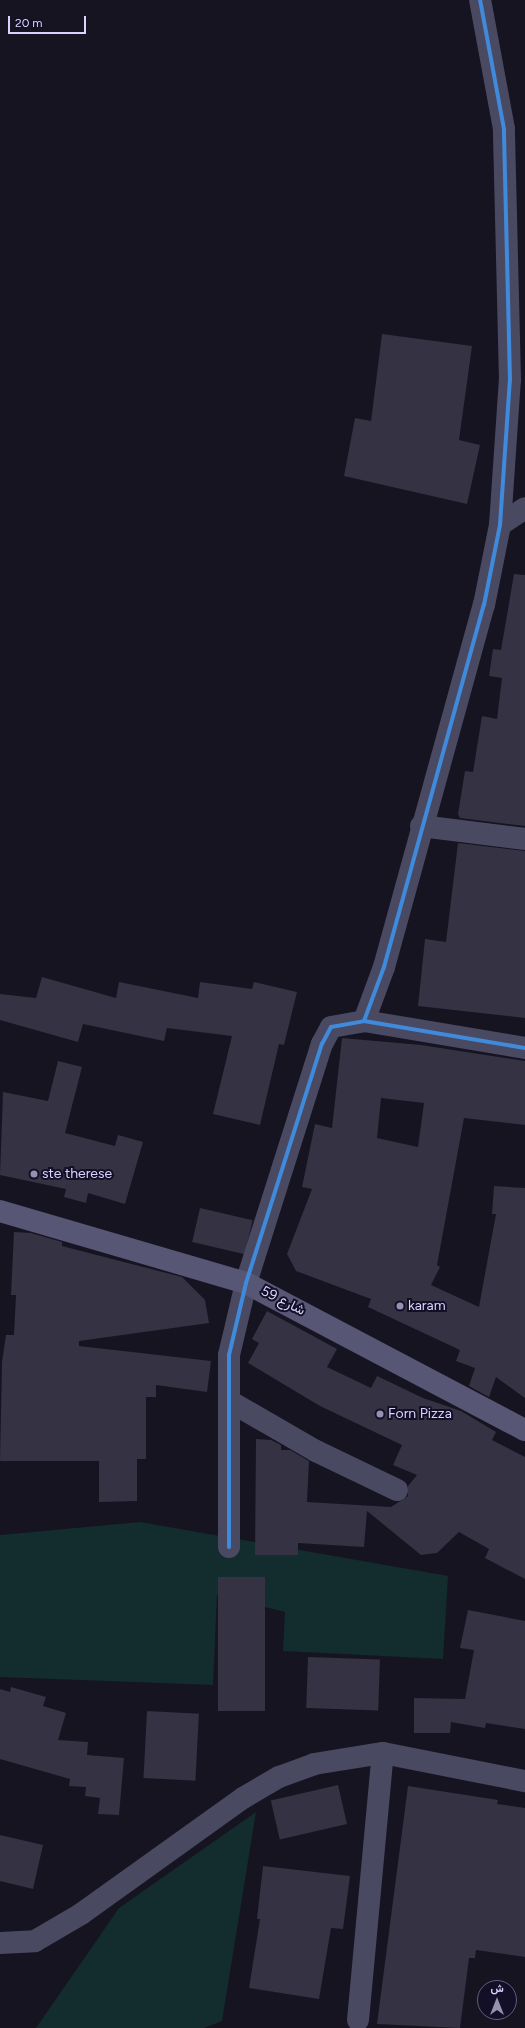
<!DOCTYPE html>
<meta charset="utf-8">
<style>
body{margin:0}
#map{position:relative;width:525px;height:2028px;overflow:hidden;background:#161421;font-family:Figtree,Vazirmatn,sans-serif}
div>[style]{position:absolute}
.green>*{inset:0;background:#132c2d}
.building>*{inset:0;background:#343243;transform-origin:0 0}
.street>*{height:22px;margin:-11px;padding:0 11px;transform-origin:11px;border-radius:11px;background:#4a4962}
.secondary>*{height:22px;margin:-11px;padding:0 11px;transform-origin:11px;border-radius:11px;background:#575674}
.cycleway>*{height:4px;margin:-2px;padding:0 2px;transform-origin:2px;border-radius:2px;background:#408adc}
.dots>*{width:11px;height:11px;translate:-50% -50%;box-sizing:border-box;border:2px solid #130f26;border-radius:50%}
span{translate:-50% -50%;white-space:nowrap;text-align:center;line-height:1.15;-webkit-text-stroke:4px #130f26;paint-order:stroke}
.poi-label{font-size:14px;color:#d9d4ff}
.left{translate:0 -50%;text-align:left}
.street-label{font-size:14px;color:#d9d4ff}
.north{position:absolute;left:477px;top:1980px;width:40px;height:40px;box-sizing:border-box;background:#130f26;border:1px solid #625e7d;border-radius:50%;rotate:0deg;font-size:11px;font-weight:700;line-height:16px;text-align:center;color:#d9d4ff}
.north::after{content:'';display:block;margin:auto;width:14px;height:18px;background:#9591b1;clip-path:polygon(50% 0,100% 100%,50% 72%,0 100%)}
.scale{position:absolute;left:8px;top:16px;width:78px;height:18px;box-sizing:border-box;border:2px solid #d9d4ff;border-top:0;padding-left:5px;font-size:12px;line-height:14px;white-space:nowrap;color:#d9d4ff;-webkit-text-stroke:3px #130f26;paint-order:stroke}
</style>
<div id="map">
<div class="green">
<i style="clip-path:polygon(140px 1522px,448px 1576px,443px 1659px,283px 1651px,285px 1612px,217px 1595px,213px 1685px,0 1677px,0 1535px)"></i>
<i style="clip-path:polygon(256px 1812px,222px 2021px,204px 2028px,36px 2028px,119px 1908px)"></i>
</div>
<div class="building">
<i style="clip-path:polygon(382px 334px,472px 346px,459px 440px,480px 445px,467px 504px,344px 476px,355px 418px,371px 421px)"></i>
<i style="clip-path:polygon(514px 574px,525px 575px,525px 826px,460px 818px,458px 814px,465px 771px,473px 772px,482px 716px,497px 719px,502px 678px,489px 676px,493px 649px,501px 650px)"></i>
<i style="clip-path:polygon(458px 843px,525px 851px,525px 1018px,418px 1006px,425px 939px,446px 942px)"></i>
<i style="clip-path:polygon(42px 977px,116px 998px,119px 982px,198px 998px,200px 982px,252px 989px,254px 982px,297px 992px,284px 1045px,279px 1044px,260px 1125px,213px 1114px,232px 1036px,167px 1028px,164px 1041px,83px 1024px,78px 1042px,0 1020px,0 994px,36px 998px)"></i>
<i style="clip-path:polygon(evenodd,342px 1038px,421px 1045px,525px 1061px,525px 1125px,464px 1118px,437px 1265px,440px 1267px,431px 1285px,479px 1307px,496px 1214px,492px 1214px,494px 1186px,525px 1188px,525px 1398px,496px 1377px,489px 1397px,469px 1386px,475px 1368px,456px 1361px,460px 1350px,368px 1307px,371px 1299px,296px 1271px,287px 1254px,312px 1189px,302px 1187px,315px 1124px,332px 1128px,342px 1038px,381px 1098px,424px 1103px,418px 1147px,377px 1138px,381px 1098px)"></i>
<i style="clip-path:polygon(58px 1061px,82px 1067px,65px 1133px,115px 1146px,118px 1135px,143px 1142px,125px 1204px,88px 1193px,86px 1203px,64px 1197px,66px 1189px,0 1175px,3px 1092px,48px 1101px)"></i>
<i style="left:200px;top:1208px;width:54px;height:35px;rotate:13deg"></i>
<i style="clip-path:polygon(14px 1232px,31px 1233px,62px 1242px,62px 1246px,182px 1277px,205px 1300px,209px 1323px,79px 1341px,79px 1346px,211px 1361px,207px 1392px,156px 1385px,156px 1397px,146px 1397px,146px 1459px,137px 1459px,137px 1501px,99px 1502px,99px 1461px,0 1461px,2px 1362px,6px 1335px,14px 1335px,16px 1295px,11px 1295px)"></i>
<i style="clip-path:polygon(267px 1311px,337px 1349px,327px 1367px,371px 1388px,377px 1376px,423px 1398px,461px 1411px,496px 1432px,492px 1440px,525px 1457px,525px 1579px,485px 1558px,489px 1549px,459px 1532px,437px 1553px,421px 1555px,367px 1511px,364px 1547px,298px 1543px,298px 1555px,255px 1555px,256px 1439px,271px 1440px,281px 1445px,281px 1450px,290px 1450px,309px 1461px,307px 1502px,391px 1507px,408px 1496px,408px 1486px,417px 1475px,393px 1465px,402px 1445px,320px 1406px,248px 1363px,259px 1343px,252px 1339px)"></i>
<i style="left:265px;top:1577px;width:134px;height:47px;rotate:90deg"></i>
<i style="clip-path:polygon(468px 1610px,525px 1621px,525px 1729px,486px 1723px,485px 1728px,451px 1722px,450px 1733px,414px 1733px,414px 1698px,465px 1699px,474px 1650px,460px 1648px)"></i>
<i style="left:308px;top:1657px;width:72px;height:51px;rotate:2deg"></i>
<i style="clip-path:polygon(11px 1687px,46px 1697px,43px 1706px,66px 1713px,58px 1740px,88px 1742px,87px 1755px,124px 1758px,119px 1815px,98px 1814px,100px 1798px,85px 1796px,86px 1787px,69px 1786px,70px 1779px,0 1759px,0 1689px,10px 1692px)"></i>
<i style="left:147px;top:1711px;width:52px;height:67px;rotate:3deg"></i>
<i style="left:338px;top:1785px;width:40px;height:69px;rotate:77deg"></i>
<i style="clip-path:polygon(408px 1786px,498px 1800px,497px 1804px,525px 1808px,525px 1957px,476px 1950px,475px 1958px,469px 1958px,460px 2028px,377px 2024px)"></i>
<i style="clip-path:polygon(0 1835px,43px 1845px,33px 1889px,0 1881px)"></i>
<i style="clip-path:polygon(263px 1866px,350px 1876px,343px 1929px,331px 1928px,319px 1999px,249px 1988px,260px 1919px,257px 1919px)"></i>
</div>
<div class="street">
<i style="left:500px;top:525px;width:30px;rotate:-34deg"></i>
<i style="left:421px;top:826px;width:105px;rotate:7.1deg"></i>
<i style="left:364px;top:1021px;width:58px;rotate:-69.7deg"></i>
<i style="left:384px;top:967px;width:376px;rotate:-74.6deg"></i>
<i style="left:484px;top:605px;width:82px;rotate:-78.7deg"></i>
<i style="left:500px;top:525px;width:145px;rotate:-86.1deg"></i>
<i style="left:510px;top:380px;width:251px;rotate:-91.4deg"></i>
<i style="left:504px;top:129px;width:131px;rotate:-100.5deg"></i>
<i style="left:231px;top:1402px;width:98px;rotate:30deg"></i>
<i style="left:316px;top:1451px;width:90px;rotate:25.7deg"></i>
<i style="left:229px;top:1547px;width:192px;rotate:-90deg"></i>
<i style="left:229px;top:1355px;width:74px;rotate:-76.7deg"></i>
<i style="left:246px;top:1283px;width:251px;rotate:-72.4deg"></i>
<i style="left:322px;top:1044px;width:19px;rotate:-62deg"></i>
<i style="left:331px;top:1027px;width:34px;rotate:-10deg"></i>
<i style="left:364px;top:1021px;width:163px;rotate:9.5deg"></i>
<i style="left:0;top:1943px;width:35px;rotate:-3deg"></i>
<i style="left:35px;top:1941px;width:53px;rotate:-30.4deg"></i>
<i style="left:81px;top:1914px;width:199px;rotate:-35.6deg"></i>
<i style="left:243px;top:1798px;width:42px;rotate:-30.3deg"></i>
<i style="left:279px;top:1777px;width:37px;rotate:-20deg"></i>
<i style="left:314px;top:1764px;width:70px;rotate:-9.1deg"></i>
<i style="left:383px;top:1753px;width:145px;rotate:11.2deg"></i>
<i style="left:358px;top:2020px;width:268px;rotate:-84.7deg"></i>
</div>
<div class="secondary">
<i style="left:0;top:1211px;width:256px;rotate:16.3deg"></i>
<i style="left:246px;top:1283px;width:315px;rotate:27.8deg"></i>
</div>
<div class="cycleway">
<i style="left:364px;top:1021px;width:58px;rotate:-69.7deg"></i>
<i style="left:384px;top:967px;width:376px;rotate:-74.6deg"></i>
<i style="left:484px;top:605px;width:82px;rotate:-78.7deg"></i>
<i style="left:500px;top:525px;width:145px;rotate:-86.1deg"></i>
<i style="left:510px;top:380px;width:251px;rotate:-91.4deg"></i>
<i style="left:504px;top:129px;width:131px;rotate:-100.5deg"></i>
<i style="left:229px;top:1547px;width:192px;rotate:-90deg"></i>
<i style="left:229px;top:1355px;width:74px;rotate:-76.7deg"></i>
<i style="left:246px;top:1283px;width:251px;rotate:-72.4deg"></i>
<i style="left:322px;top:1044px;width:19px;rotate:-62deg"></i>
<i style="left:331px;top:1027px;width:34px;rotate:-10deg"></i>
<i style="left:364px;top:1021px;width:163px;rotate:9.5deg"></i>
</div>
<div class="dots">
<i style="left:34px;top:1174px;background:#9591b1"></i>
<i style="left:400px;top:1306px;background:#9591b1"></i>
<i style="left:380px;top:1414px;background:#9591b1"></i>
</div>
<div class="poi-label">
<span class="left" style="left:42px;top:1174px">ste therese</span>
<span class="left" style="left:408px;top:1306px">karam</span>
<span class="left" style="left:388px;top:1414px">Forn Pizza</span>
</div>
<div class="street-label">
<span style="left:283px;top:1301px;rotate:27deg">شارع 59</span>
</div>
<div class="north">ش</div>
<div class="scale">20 m</div>
</div>
